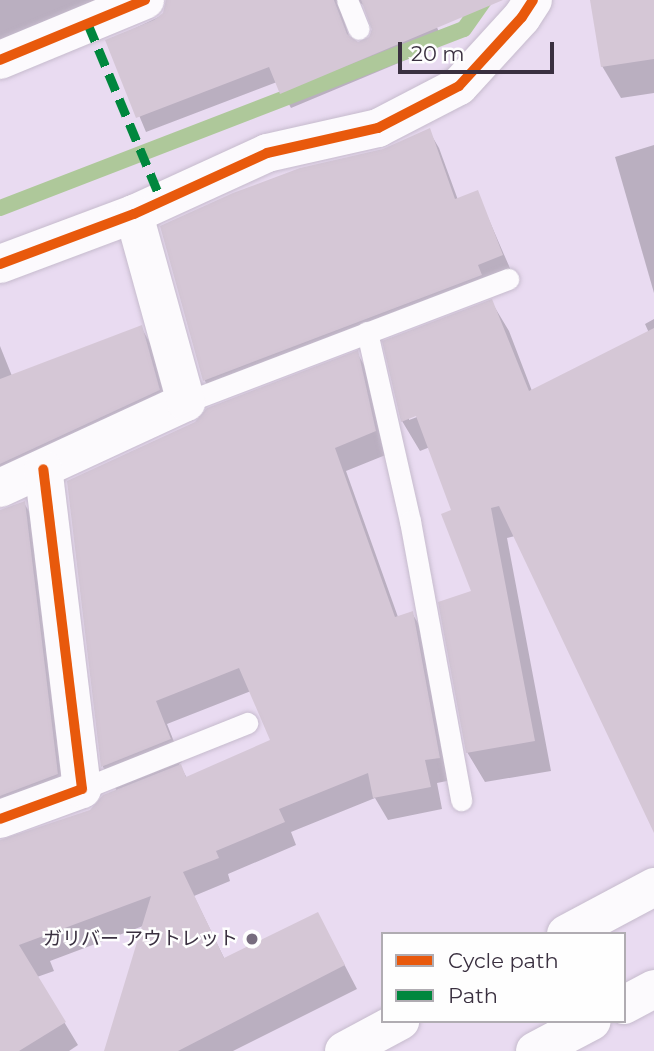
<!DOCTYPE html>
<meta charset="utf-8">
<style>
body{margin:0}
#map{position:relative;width:654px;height:1051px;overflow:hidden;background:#e9dbf1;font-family:Montserrat,"Noto Sans JP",sans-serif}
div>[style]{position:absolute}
.shadow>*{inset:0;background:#0003}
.stream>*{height:16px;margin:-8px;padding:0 8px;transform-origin:8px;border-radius:8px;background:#aec89a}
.building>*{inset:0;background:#d5c7d6}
.roads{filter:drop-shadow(0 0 2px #c6bbcd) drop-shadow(0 0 2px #c6bbcd)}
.service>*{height:21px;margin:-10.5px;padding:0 10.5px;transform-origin:10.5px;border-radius:10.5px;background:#fcfafd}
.minor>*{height:38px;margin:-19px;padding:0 19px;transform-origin:19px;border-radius:19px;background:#fcfafd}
.trunk>*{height:38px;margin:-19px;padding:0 19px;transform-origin:19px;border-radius:19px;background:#fcfafd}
.quiet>*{height:9px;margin-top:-4.5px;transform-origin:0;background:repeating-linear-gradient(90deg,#00873e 0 18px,transparent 0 27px)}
.cycleway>*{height:10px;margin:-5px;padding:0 5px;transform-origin:5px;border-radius:5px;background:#e8590c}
.dots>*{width:19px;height:19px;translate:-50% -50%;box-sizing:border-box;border:4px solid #fefefe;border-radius:50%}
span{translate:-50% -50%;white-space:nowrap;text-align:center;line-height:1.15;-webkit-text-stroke:5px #fefefe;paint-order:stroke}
.poi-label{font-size:19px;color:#3a3040}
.right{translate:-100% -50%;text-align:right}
.legend{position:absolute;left:381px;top:932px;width:245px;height:91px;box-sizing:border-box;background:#fefefe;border:2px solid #b0acb2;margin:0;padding:9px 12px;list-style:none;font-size:21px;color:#3a3040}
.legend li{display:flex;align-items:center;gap:14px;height:35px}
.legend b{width:35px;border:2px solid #b0acb2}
.scale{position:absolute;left:398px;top:42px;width:156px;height:32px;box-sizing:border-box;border:4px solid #3a3040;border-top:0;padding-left:9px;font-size:21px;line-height:24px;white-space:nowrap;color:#3a3040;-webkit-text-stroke:5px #fefefe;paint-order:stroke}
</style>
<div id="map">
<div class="shadow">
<i style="clip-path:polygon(0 0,133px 0,0 55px)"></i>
<i style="clip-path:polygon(evenodd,168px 0,464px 0,431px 13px,444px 44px,291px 108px,277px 82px,146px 132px,108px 41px,163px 15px,168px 0,359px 2px,366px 7px,373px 24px,370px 39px,356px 44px,350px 39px,342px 15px,350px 3px,359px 2px)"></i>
<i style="clip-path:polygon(592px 0,654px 0,654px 93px,621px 98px,602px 66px)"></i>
<i style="clip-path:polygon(429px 131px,439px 148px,458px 200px,477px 192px,512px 273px,215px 398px,205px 381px,162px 227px,383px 151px)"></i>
<i style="clip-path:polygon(654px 145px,654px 293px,615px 157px)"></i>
<i style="clip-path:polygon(evenodd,491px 301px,509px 331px,532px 391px,649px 333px,645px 324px,654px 319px,654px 825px,515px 536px,507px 538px,551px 771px,485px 782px,467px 752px,473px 592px,453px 511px,430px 447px,420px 451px,402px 421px,491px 301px,425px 414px,409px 420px,409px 417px,425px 414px)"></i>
<i style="clip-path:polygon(141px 327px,154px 350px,172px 413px,0 494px,0 346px,12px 376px)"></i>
<i style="clip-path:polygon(evenodd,357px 353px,370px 375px,388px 454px,346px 471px,398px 617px,412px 613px,425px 635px,452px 780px,437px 783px,442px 809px,388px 820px,375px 798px,291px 832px,296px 845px,228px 874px,230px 881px,194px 896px,225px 960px,330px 937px,357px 989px,233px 1051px,109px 1051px,143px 926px,50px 961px,54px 971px,37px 977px,78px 1045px,69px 1051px,0 1051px,0 841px,91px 811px,117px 791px,103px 767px,68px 482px,357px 353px,251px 691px,272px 741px,187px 778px,179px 764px,182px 762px,167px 724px,251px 691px)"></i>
<i style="clip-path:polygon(24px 503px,37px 525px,70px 797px,0 826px,0 511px)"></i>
</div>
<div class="stream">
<i style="left:0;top:208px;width:497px;rotate:-21.1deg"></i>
<i style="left:464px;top:29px;width:35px;rotate:-55deg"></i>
</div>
<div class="building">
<i style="clip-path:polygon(166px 0,334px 0,347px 34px,358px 42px,369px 37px,372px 30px,361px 0,503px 0,280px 94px,269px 67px,136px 118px,105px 40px,154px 20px,163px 13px)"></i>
<i style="clip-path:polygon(590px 0,654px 0,654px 59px,601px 67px)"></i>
<i style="clip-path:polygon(430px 128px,455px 199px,478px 190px,503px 255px,478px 265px,482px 275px,203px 381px,160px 226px,233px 193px,300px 168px,383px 149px)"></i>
<i style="clip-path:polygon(492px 299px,529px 391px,654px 328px,654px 833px,499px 506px,491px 508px,535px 741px,466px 753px,438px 602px,471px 591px,441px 514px,451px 510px,416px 416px,401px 422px,382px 341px)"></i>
<i style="clip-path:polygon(142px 325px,160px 390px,0 464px,0 379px)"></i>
<i style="clip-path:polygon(358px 350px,376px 431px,335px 448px,395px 617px,413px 611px,440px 758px,425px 760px,431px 787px,373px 798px,368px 773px,279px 809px,285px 822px,216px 851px,219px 858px,183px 872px,224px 958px,318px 912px,345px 965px,178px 1051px,104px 1051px,151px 896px,19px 945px,66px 1022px,19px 1051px,0 1051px,0 840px,90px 810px,103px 795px,181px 764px,186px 777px,270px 740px,239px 668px,156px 701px,171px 739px,101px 767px,67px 481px,195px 422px,207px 408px)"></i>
<i style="clip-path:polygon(25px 501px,58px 774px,0 796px,0 510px)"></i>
</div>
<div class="roads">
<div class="service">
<i style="left:347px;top:0;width:31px;rotate:68deg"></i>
<i style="left:367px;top:332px;width:194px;rotate:77.2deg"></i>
<i style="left:410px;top:521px;width:284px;rotate:79.6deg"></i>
<i style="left:186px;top:402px;width:345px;rotate:-20.9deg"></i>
<i style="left:82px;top:789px;width:178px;rotate:-21.8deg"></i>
</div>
<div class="minor">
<i style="left:0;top:60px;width:157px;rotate:-22.5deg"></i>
<i style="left:0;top:264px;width:143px;rotate:-20.5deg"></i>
<i style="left:134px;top:214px;width:146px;rotate:-24.6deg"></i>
<i style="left:267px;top:153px;width:114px;rotate:-12.7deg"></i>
<i style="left:378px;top:128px;width:91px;rotate:-27.4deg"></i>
<i style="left:459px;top:86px;width:93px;rotate:-47.6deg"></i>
<i style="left:522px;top:17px;width:20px;rotate:-57deg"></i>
<i style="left:0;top:488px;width:205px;rotate:-24.8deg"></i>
<i style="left:186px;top:402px;width:195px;rotate:-105.5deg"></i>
<i style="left:0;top:819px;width:87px;rotate:-20.1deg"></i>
<i style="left:82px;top:789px;width:322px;rotate:-96.9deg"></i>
</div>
<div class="trunk">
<i style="left:566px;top:934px;width:100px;rotate:-28.1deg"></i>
<i style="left:624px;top:1005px;width:34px;rotate:-28deg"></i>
<i style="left:344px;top:1051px;width:64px;rotate:-28.2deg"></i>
<i style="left:535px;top:1051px;width:64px;rotate:-27.8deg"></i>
</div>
</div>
<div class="quiet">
<i style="left:88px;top:24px;width:193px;rotate:67.4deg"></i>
</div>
<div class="cycleway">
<i style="left:0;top:60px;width:157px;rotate:-22.5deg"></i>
<i style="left:0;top:264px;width:143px;rotate:-20.5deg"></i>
<i style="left:134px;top:214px;width:146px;rotate:-24.6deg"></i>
<i style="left:267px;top:153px;width:114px;rotate:-12.7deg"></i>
<i style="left:378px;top:128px;width:91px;rotate:-27.4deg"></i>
<i style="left:459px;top:86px;width:93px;rotate:-47.6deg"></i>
<i style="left:522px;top:17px;width:20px;rotate:-57deg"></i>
<i style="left:0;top:819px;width:87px;rotate:-20.1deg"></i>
<i style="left:82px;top:789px;width:322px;rotate:-96.9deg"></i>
</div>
<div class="dots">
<i style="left:252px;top:939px;background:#776c7e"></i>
</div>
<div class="poi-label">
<span class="right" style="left:238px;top:939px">ガリバー アウトレット</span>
</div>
<ul class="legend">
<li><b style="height:9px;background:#e8590c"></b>Cycle path</li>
<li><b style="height:9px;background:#00873e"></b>Path</li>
</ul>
<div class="scale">20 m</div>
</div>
